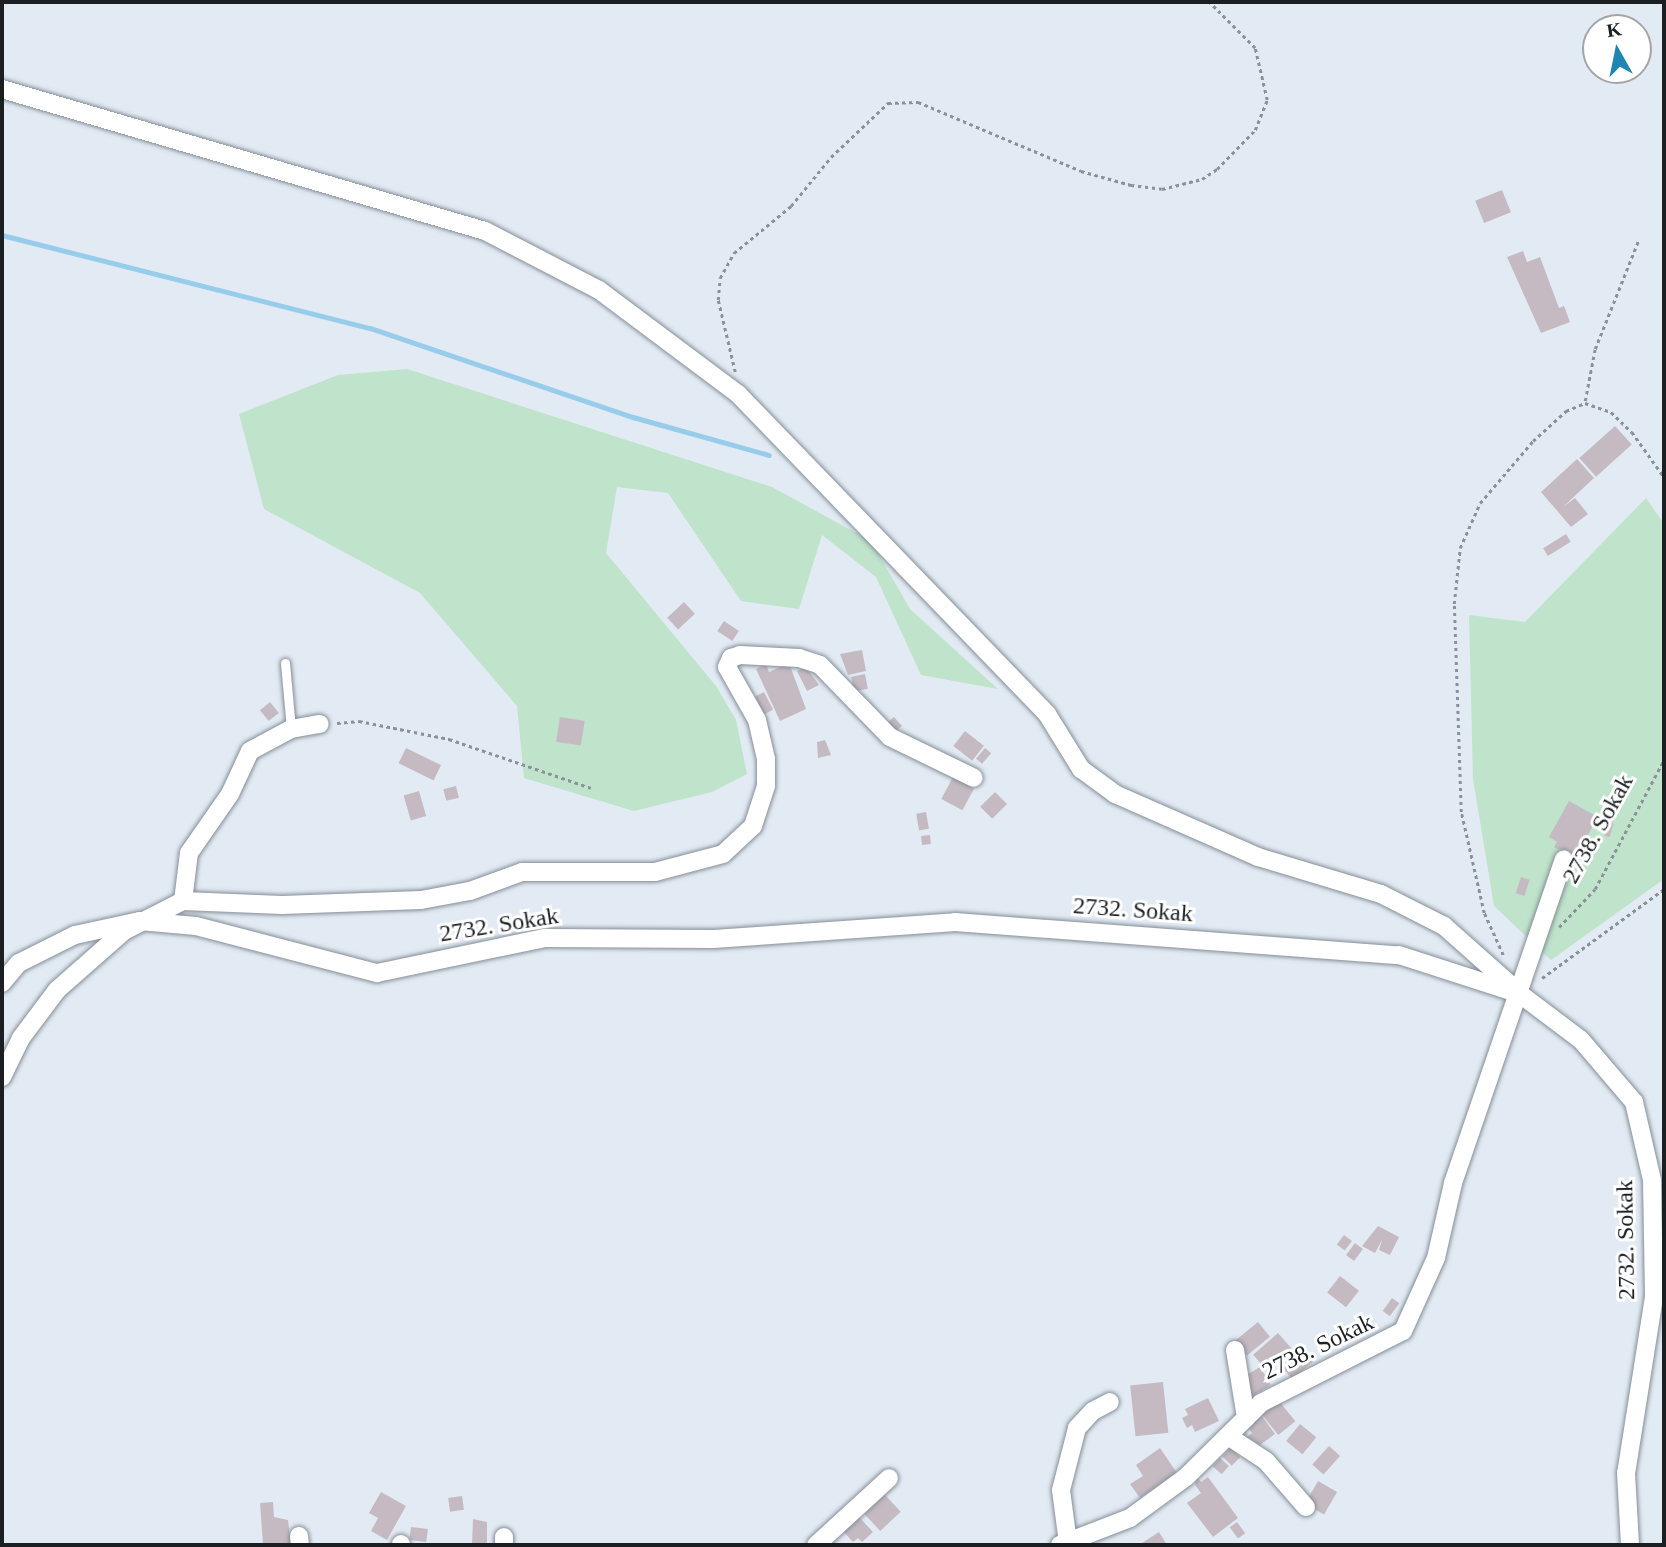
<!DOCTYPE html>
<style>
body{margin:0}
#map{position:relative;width:1666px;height:1547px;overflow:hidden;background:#e2ebf4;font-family:Georgia,serif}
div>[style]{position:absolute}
.green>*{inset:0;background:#bfe3cb}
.stream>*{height:4.5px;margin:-2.25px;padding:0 2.25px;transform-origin:2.25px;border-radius:2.25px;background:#97cceb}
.building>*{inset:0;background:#c5bac2;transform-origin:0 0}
.path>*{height:2.5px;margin-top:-1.25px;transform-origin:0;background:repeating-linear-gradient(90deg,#8b9198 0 3.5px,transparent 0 7px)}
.roads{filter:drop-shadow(0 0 2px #858d96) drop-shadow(0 0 2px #858d96)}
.service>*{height:9px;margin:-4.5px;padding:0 4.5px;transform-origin:4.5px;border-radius:4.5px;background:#fff}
.minor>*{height:18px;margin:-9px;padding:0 9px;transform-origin:9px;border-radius:9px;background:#fff}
span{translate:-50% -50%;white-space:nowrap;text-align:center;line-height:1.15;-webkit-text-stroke:6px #fff;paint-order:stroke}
.street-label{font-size:24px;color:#1c1f22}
.frame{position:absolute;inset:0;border:4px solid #1c1f22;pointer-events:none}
.north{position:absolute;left:1582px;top:14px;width:70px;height:70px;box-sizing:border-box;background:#fff;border:2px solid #a4a5a7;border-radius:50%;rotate:351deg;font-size:19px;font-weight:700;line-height:28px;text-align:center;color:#1c1f22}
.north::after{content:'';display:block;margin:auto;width:24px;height:32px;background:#2086af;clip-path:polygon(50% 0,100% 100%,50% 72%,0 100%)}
</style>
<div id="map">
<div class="green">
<i style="clip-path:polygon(407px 369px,772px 487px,871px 541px,910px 609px,998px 689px,921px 675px,876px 577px,822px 535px,799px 609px,741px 601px,668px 493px,617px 487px,606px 553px,716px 686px,736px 720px,747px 774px,712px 792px,634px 811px,524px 778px,517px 706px,420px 593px,264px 509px,239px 414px,338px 375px)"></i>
<i style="clip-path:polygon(1646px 498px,1664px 524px,1664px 879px,1551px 960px,1494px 906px,1473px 779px,1469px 615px,1525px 622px)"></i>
</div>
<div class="stream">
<i style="left:2px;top:235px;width:380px;rotate:14.2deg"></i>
<i style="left:370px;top:328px;width:278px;rotate:18.7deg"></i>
<i style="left:633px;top:417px;width:141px;rotate:15.6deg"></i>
</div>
<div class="building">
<i style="left:1502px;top:190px;width:24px;height:29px;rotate:68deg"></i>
<i style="clip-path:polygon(1523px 251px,1527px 262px,1540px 257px,1559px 308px,1564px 306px,1570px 322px,1541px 333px,1507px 257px)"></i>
<i style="left:1615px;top:426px;width:25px;height:48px;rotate:48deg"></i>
<i style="clip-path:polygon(1577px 459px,1594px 478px,1563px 507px,1575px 498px,1588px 514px,1571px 527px,1541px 492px)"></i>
<i style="left:1566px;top:534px;width:9px;height:27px;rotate:58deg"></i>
<i style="left:684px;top:602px;width:16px;height:23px;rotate:47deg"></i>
<i style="left:724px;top:621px;width:18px;height:12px;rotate:34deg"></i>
<i style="clip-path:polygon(862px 650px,866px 671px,848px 675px,840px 654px)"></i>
<i style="clip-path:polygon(789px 663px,806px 709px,780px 721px,756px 669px,766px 664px,769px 672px)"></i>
<i style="clip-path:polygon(806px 667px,819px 685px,807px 691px,797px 671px)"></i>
<i style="left:865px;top:674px;width:15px;height:14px;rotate:79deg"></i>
<i style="left:764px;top:692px;width:20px;height:10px;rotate:63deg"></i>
<i style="left:270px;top:702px;width:14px;height:13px;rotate:51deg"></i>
<i style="left:560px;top:717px;width:25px;height:25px;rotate:9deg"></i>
<i style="clip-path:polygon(894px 717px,902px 726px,895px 732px,888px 722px)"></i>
<i style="left:965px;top:731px;width:24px;height:19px;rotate:38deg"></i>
<i style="clip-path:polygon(825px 740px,831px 755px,818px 758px,817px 742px)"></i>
<i style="left:406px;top:748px;width:39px;height:17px;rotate:26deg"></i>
<i style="left:985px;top:748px;width:8px;height:14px;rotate:40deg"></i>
<i style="left:953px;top:777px;width:24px;height:25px;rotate:28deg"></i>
<i style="left:456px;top:786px;width:12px;height:13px;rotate:76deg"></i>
<i style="left:419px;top:791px;width:26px;height:16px;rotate:74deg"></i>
<i style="left:995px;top:792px;width:17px;height:21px;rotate:45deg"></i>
<i style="clip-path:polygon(1569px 801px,1598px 817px,1575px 858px,1554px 847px,1557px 842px,1549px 837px)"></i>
<i style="left:926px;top:812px;width:17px;height:10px;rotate:80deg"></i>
<i style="left:1608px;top:822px;width:6px;height:14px;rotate:18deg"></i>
<i style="left:930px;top:835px;width:9px;height:9px;rotate:84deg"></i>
<i style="left:1521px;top:877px;width:9px;height:17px;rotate:18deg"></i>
<i style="clip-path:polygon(1378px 1226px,1399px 1237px,1390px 1255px,1379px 1250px,1382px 1240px,1375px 1253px,1362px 1246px)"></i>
<i style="left:1344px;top:1235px;width:10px;height:12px;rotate:37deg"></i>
<i style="left:1355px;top:1243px;width:10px;height:15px;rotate:37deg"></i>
<i style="left:1340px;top:1276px;width:24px;height:21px;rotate:38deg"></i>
<i style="left:1392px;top:1298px;width:9px;height:16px;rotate:36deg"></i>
<i style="left:1258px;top:1322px;width:19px;height:30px;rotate:51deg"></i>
<i style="left:1278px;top:1333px;width:21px;height:33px;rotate:49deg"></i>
<i style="clip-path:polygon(1300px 1347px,1313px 1362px,1292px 1379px,1282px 1367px)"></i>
<i style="left:1260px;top:1367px;width:21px;height:21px;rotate:59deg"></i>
<i style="left:1163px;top:1382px;width:51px;height:33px;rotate:84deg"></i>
<i style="clip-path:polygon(1208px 1398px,1219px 1421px,1195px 1432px,1192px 1425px,1187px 1428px,1182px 1418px,1188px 1415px,1185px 1409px)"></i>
<i style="left:1279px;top:1401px;width:26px;height:22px;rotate:51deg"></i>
<i style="clip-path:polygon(1262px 1416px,1275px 1434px,1260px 1445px,1247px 1437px,1252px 1433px,1247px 1426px)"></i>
<i style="left:1300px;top:1424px;width:21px;height:22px;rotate:39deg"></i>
<i style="left:1329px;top:1446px;width:15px;height:25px;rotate:42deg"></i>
<i style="clip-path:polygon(1160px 1448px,1177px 1473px,1140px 1498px,1130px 1484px,1143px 1476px,1136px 1465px)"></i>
<i style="left:1231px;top:1448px;width:13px;height:12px;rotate:45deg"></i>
<i style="left:1220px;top:1458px;width:12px;height:11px;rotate:42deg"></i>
<i style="clip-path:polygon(1197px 1477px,1201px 1482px,1208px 1477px,1238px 1518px,1213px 1537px,1187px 1503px,1201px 1493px,1195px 1485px)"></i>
<i style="left:1318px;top:1481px;width:22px;height:26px;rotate:30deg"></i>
<i style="clip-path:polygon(381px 1492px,406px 1506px,387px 1540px,371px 1531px,378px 1518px,369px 1513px)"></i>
<i style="left:885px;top:1495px;width:23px;height:28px;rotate:47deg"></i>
<i style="left:462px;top:1496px;width:14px;height:14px;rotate:82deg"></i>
<i style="clip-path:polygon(273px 1502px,274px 1517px,288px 1520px,291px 1545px,263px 1545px,260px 1503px)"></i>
<i style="clip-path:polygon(859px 1517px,873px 1532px,862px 1542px,858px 1538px,853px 1542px,843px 1531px)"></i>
<i style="clip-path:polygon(473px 1519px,487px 1522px,487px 1545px,472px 1545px)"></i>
<i style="left:1237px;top:1522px;width:14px;height:9px;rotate:54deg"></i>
<i style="left:411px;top:1527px;width:17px;height:13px;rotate:7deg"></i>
<i style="clip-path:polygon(1159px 1532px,1167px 1545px,1139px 1545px)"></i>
</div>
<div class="path">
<i style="left:735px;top:372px;width:74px;rotate:-103.3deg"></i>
<i style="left:718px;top:300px;width:22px;rotate:-85deg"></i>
<i style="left:720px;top:278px;width:29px;rotate:-61deg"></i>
<i style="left:734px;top:253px;width:74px;rotate:-39.5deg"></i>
<i style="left:791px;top:206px;width:63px;rotate:-50.8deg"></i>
<i style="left:831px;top:157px;width:79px;rotate:-43.5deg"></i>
<i style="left:888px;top:103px;width:30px;rotate:-2deg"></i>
<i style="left:918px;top:102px;width:177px;rotate:22.9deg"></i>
<i style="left:1081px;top:171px;width:52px;rotate:15.6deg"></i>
<i style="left:1131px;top:185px;width:31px;rotate:7deg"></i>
<i style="left:1162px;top:189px;width:41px;rotate:-14deg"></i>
<i style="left:1202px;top:179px;width:18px;rotate:-34deg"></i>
<i style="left:1217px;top:169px;width:54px;rotate:-45.7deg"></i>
<i style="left:1255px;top:130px;width:32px;rotate:-68deg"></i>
<i style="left:1267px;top:100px;width:53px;rotate:-103deg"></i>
<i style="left:1255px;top:48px;width:65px;rotate:-135deg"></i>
<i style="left:1585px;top:401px;width:53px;rotate:-79.1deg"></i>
<i style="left:1595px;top:349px;width:118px;rotate:-68.2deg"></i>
<i style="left:337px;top:723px;width:22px;rotate:-5deg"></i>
<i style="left:359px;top:721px;width:92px;rotate:11.3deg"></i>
<i style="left:449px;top:739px;width:150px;rotate:19deg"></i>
<i style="left:1559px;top:927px;width:52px;rotate:-46.5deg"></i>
<i style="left:1595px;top:889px;width:146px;rotate:-61.9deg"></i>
<i style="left:1503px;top:955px;width:46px;rotate:-114.3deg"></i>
<i style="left:1484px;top:913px;width:104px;rotate:-102.8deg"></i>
<i style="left:1461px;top:812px;width:208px;rotate:-91.9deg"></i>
<i style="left:1454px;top:604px;width:56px;rotate:-83.9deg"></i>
<i style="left:1460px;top:548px;width:49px;rotate:-66deg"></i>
<i style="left:1480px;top:503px;width:82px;rotate:-49.5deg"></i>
<i style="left:1533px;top:441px;width:45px;rotate:-42.3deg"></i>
<i style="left:1566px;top:411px;width:21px;rotate:-23deg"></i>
<i style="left:1585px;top:403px;width:28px;rotate:19deg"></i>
<i style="left:1611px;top:412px;width:29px;rotate:44deg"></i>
<i style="left:1632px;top:432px;width:55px;rotate:54.6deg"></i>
<i style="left:1542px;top:978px;width:151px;rotate:-36.1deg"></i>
</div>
<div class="roads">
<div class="service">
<i style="left:285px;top:663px;width:66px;rotate:84.8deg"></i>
</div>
<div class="minor">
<i style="left:2px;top:89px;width:503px;rotate:16.38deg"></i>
<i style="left:485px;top:231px;width:128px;rotate:27.4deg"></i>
<i style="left:599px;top:290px;width:174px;rotate:36.8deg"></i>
<i style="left:738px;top:394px;width:445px;rotate:46deg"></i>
<i style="left:1047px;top:714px;width:65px;rotate:58.3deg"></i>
<i style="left:1081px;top:769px;width:42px;rotate:36.3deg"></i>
<i style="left:1115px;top:794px;width:156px;rotate:23.8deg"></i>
<i style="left:1258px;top:857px;width:128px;rotate:16.7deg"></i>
<i style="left:1381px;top:894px;width:71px;rotate:26.9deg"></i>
<i style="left:1444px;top:926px;width:95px;rotate:41.6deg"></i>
<i style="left:183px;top:901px;width:48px;rotate:-82.9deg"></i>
<i style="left:189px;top:853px;width:72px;rotate:-55.2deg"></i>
<i style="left:230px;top:794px;width:47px;rotate:-65.1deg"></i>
<i style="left:250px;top:751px;width:47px;rotate:-28.2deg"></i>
<i style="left:291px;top:729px;width:29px;rotate:-10deg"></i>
<i style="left:2px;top:983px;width:26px;rotate:-50deg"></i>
<i style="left:19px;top:963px;width:63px;rotate:-26.6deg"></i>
<i style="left:75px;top:935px;width:66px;rotate:-12.2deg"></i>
<i style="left:140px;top:921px;width:56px;rotate:5.1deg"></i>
<i style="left:196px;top:926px;width:187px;rotate:14.6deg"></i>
<i style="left:377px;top:973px;width:172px;rotate:-11.8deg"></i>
<i style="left:545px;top:938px;width:169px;rotate:0.3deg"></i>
<i style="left:714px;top:939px;width:242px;rotate:-4deg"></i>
<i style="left:955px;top:922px;width:445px;rotate:4.3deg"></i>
<i style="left:1399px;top:955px;width:127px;rotate:17.9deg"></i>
<i style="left:1520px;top:994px;width:76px;rotate:37deg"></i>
<i style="left:1581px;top:1040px;width:82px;rotate:49.5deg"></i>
<i style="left:1634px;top:1102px;width:80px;rotate:77deg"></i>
<i style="left:1652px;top:1180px;width:117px;rotate:89deg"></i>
<i style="left:1654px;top:1297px;width:178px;rotate:99deg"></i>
<i style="left:1626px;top:1473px;width:72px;rotate:86.8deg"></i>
<i style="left:2px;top:1077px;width:43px;rotate:-64deg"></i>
<i style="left:21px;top:1038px;width:60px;rotate:-53.1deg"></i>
<i style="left:57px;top:990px;width:89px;rotate:-41.4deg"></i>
<i style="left:124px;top:931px;width:66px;rotate:-27deg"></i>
<i style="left:183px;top:901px;width:99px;rotate:2.3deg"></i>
<i style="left:282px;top:905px;width:139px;rotate:-2.1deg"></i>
<i style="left:421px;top:900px;width:50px;rotate:-10.4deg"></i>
<i style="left:470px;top:891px;width:55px;rotate:-20.1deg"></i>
<i style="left:522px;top:872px;width:133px"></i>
<i style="left:655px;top:872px;width:70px;rotate:-14.8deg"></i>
<i style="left:723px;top:854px;width:41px;rotate:-43deg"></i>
<i style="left:753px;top:826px;width:42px;rotate:-72deg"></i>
<i style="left:766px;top:786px;width:27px;rotate:-90deg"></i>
<i style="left:766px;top:759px;width:40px;rotate:-103deg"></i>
<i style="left:757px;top:720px;width:61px;rotate:-119.5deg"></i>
<i style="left:727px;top:667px;width:10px;rotate:-66deg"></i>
<i style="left:731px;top:658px;width:9px;rotate:-18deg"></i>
<i style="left:740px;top:655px;width:59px;rotate:2.9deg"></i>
<i style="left:799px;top:658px;width:22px;rotate:18deg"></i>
<i style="left:820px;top:665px;width:100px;rotate:45.8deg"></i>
<i style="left:890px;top:737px;width:93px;rotate:26deg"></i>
<i style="left:1235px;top:1350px;width:69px;rotate:80.8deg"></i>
<i style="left:1228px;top:1436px;width:45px;rotate:33.3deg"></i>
<i style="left:1266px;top:1461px;width:61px;rotate:49deg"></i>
<i style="left:299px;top:1536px;width:9px;rotate:84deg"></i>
<i style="left:504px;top:1537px;width:8px;rotate:90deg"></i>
<i style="left:1068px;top:1543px;width:53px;rotate:-97.5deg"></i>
<i style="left:1061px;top:1490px;width:64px;rotate:-75.5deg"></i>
<i style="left:1077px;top:1428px;width:23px;rotate:-47deg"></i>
<i style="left:1093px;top:1411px;width:19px;rotate:-28deg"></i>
<i style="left:401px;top:1545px;width:1px;rotate:-90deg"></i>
<i style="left:816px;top:1545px;width:99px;rotate:-42.5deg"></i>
<i style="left:1060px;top:1545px;width:75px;rotate:-21.1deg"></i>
<i style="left:1130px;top:1518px;width:69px;rotate:-36.2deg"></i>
<i style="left:1186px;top:1477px;width:105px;rotate:-44.6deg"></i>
<i style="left:1261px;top:1403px;width:159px;rotate:-26.9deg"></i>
<i style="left:1403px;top:1331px;width:80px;rotate:-65.7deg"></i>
<i style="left:1436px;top:1258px;width:77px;rotate:-77.2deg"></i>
<i style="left:1453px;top:1183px;width:342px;rotate:-71.1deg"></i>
</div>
</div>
<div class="street-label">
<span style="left:1598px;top:829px;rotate:-61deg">2738. Sokak</span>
<span style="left:1133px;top:910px;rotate:4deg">2732. Sokak</span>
<span style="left:499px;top:925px;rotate:-9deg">2732. Sokak</span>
<span style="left:1626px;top:1240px;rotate:-91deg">2732. Sokak</span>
<span style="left:1318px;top:1347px;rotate:-26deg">2738. Sokak</span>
</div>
<div class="frame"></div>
<div class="north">K</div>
</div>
